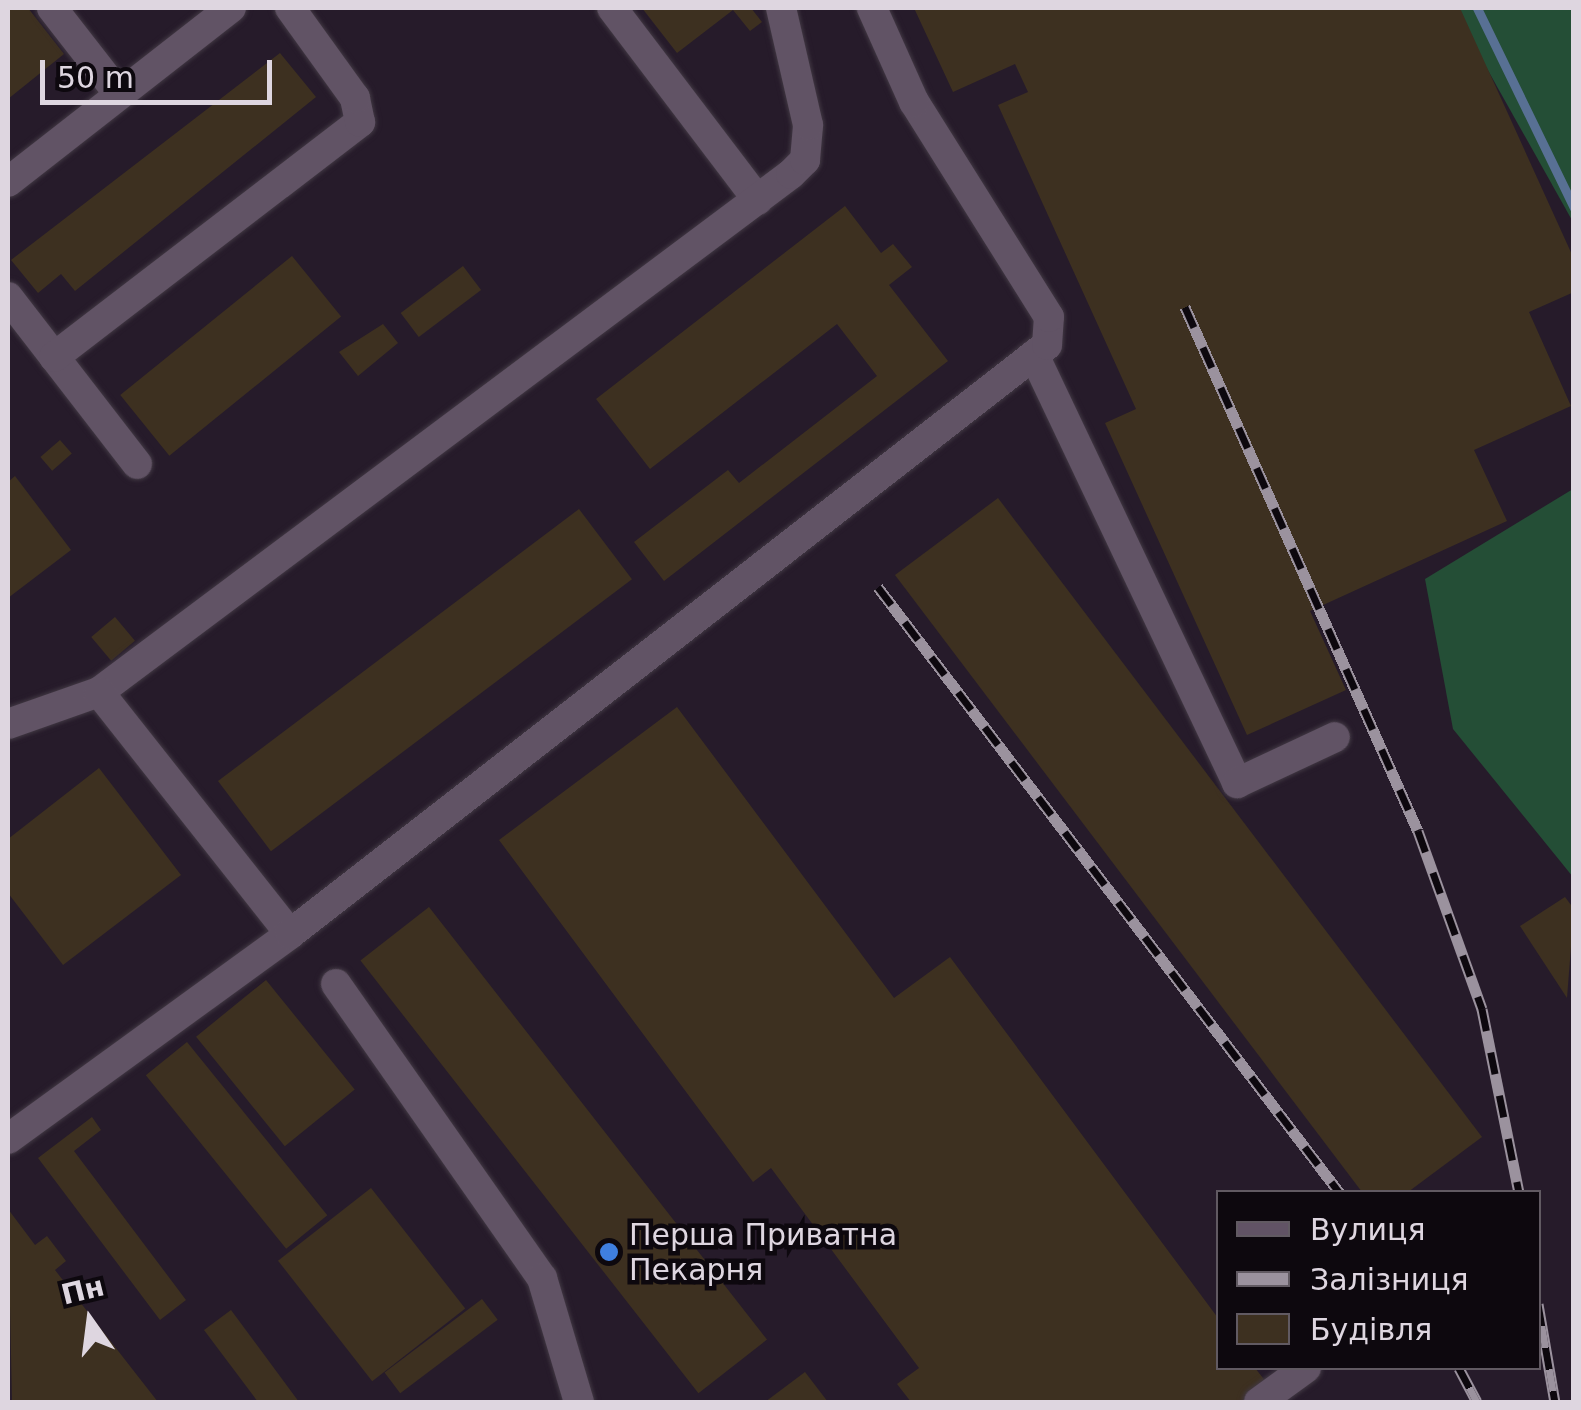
<!DOCTYPE html>
<meta charset="utf-8">
<style>
body{margin:0}
#map{position:relative;width:1581px;height:1410px;overflow:hidden;background:#261b2a;font-family:"DejaVu Sans",sans-serif}
div>[style]{position:absolute}
.forest>*{inset:0;background:#244e36}
.stream>*{height:9px;margin:-4.5px;padding:0 4.5px;transform-origin:4.5px;border-radius:4.5px;background:#587094}
.building>*{inset:0;background:#3d3020;transform-origin:0 0}
.roads{filter:drop-shadow(0 0 2px #413843) drop-shadow(0 0 2px #413843)}
.minor>*{height:30px;margin:-15px;padding:0 15px;transform-origin:15px;border-radius:15px;background:#615365}
.rail>*{height:11px;margin-top:-5.5px;transform-origin:0;background:repeating-linear-gradient(90deg,#0d080e 0 22px,#9b929e 0 44px);box-sizing:border-box;border-block:2px solid #9b929e}
.dots>*{width:28px;height:28px;translate:-50% -50%;box-sizing:border-box;border:5px solid #0d080e;border-radius:50%}
span{translate:-50% -50%;white-space:nowrap;text-align:center;line-height:1.15;-webkit-text-stroke:9px #0d080e;paint-order:stroke}
.poi-label{font-size:30px;color:#ded6e0}
.left{translate:0 -50%;text-align:left}
.frame{position:absolute;inset:0;border:10px solid #ded6e0;pointer-events:none}
.legend{position:absolute;left:1216px;top:1190px;width:325px;height:180px;box-sizing:border-box;background:#0d080e;border:2px solid #615a62;margin:0;padding:12px 18px;list-style:none;font-size:30px;color:#ded6e0}
.legend li{display:flex;align-items:center;gap:20px;height:50px}
.legend b{width:50px;border:2px solid #615a62}
.north{position:absolute;left:40px;top:1270px;width:100px;height:100px;-webkit-text-stroke:8px #0d080e;paint-order:stroke;rotate:346deg;font-size:28px;font-weight:700;line-height:40px;text-align:center;color:#ded6e0}
.north::after{content:'';display:block;margin:auto;width:35px;height:45px;background:#ded6e0;clip-path:polygon(50% 0,100% 100%,50% 72%,0 100%)}
.scale{position:absolute;left:40px;top:60px;width:232px;height:45px;box-sizing:border-box;border:5px solid #ded6e0;border-top:0;padding-left:12px;font-size:30px;line-height:35px;white-space:nowrap;color:#ded6e0;-webkit-text-stroke:8px #0d080e;paint-order:stroke}
</style>
<div id="map">
<div class="forest">
<i style="clip-path:polygon(1453px 8px,1573px 8px,1573px 222px)"></i>
<i style="clip-path:polygon(1573px 489px,1573px 877px,1453px 729px,1425px 579px)"></i>
</div>
<div class="stream">
<i style="left:1477px;top:8px;width:222px;rotate:64.1deg"></i>
</div>
<div class="building">
<i style="clip-path:polygon(8px 8px,28px 8px,64px 54px,8px 99px)"></i>
<i style="clip-path:polygon(642px 8px,751px 8px,762px 22px,750px 31px,733px 10px,677px 53px)"></i>
<i style="clip-path:polygon(914px 8px,1460px 8px,1574px 259px,1574px 292px,1529px 312px,1571px 406px,1474px 450px,1507px 521px,1310px 611px,1346px 690px,1247px 735px,1105px 423px,1136px 409px,998px 105px,1028px 92px,1015px 64px,953px 92px)"></i>
<i style="clip-path:polygon(280px 53px,316px 97px,75px 291px,61px 274px,38px 293px,11px 260px)"></i>
<i style="clip-path:polygon(845px 206px,881px 253px,893px 244px,912px 267px,889px 285px,948px 361px,664px 581px,634px 542px,728px 470px,739px 483px,877px 376px,837px 324px,650px 469px,596px 399px)"></i>
<i style="left:292px;top:256px;width:78px;height:221px;rotate:51deg"></i>
<i style="left:463px;top:266px;width:30px;height:78px;rotate:53deg"></i>
<i style="clip-path:polygon(383px 324px,398px 343px,358px 376px,339px 352px)"></i>
<i style="left:60px;top:440px;width:18px;height:26px;rotate:49deg"></i>
<i style="clip-path:polygon(15px 476px,71px 550px,8px 598px,8px 482px)"></i>
<i style="clip-path:polygon(998px 498px,1482px 1137px,1408px 1192px,1362px 1192px,895px 575px)"></i>
<i style="left:579px;top:509px;width:88px;height:452px;rotate:53deg"></i>
<i style="left:115px;top:617px;width:31px;height:31px;rotate:50deg"></i>
<i style="clip-path:polygon(677px 707px,894px 998px,950px 957px,1218px 1318px,1218px 1368px,1255px 1368px,1267px 1383px,1241px 1402px,911px 1402px,897px 1384px,919px 1368px,771px 1168px,753px 1182px,499px 840px)"></i>
<i style="clip-path:polygon(99px 768px,181px 875px,63px 965px,8px 893px,8px 839px)"></i>
<i style="clip-path:polygon(1565px 897px,1574px 909px,1567px 998px,1520px 926px)"></i>
<i style="left:429px;top:907px;width:549px;height:87px;rotate:52deg"></i>
<i style="left:266px;top:980px;width:141px;height:90px;rotate:51deg"></i>
<i style="left:187px;top:1042px;width:223px;height:53px;rotate:51deg"></i>
<i style="clip-path:polygon(92px 1117px,101px 1130px,74px 1151px,186px 1300px,160px 1320px,38px 1158px)"></i>
<i style="left:371px;top:1188px;width:153px;height:118px;rotate:52deg"></i>
<i style="clip-path:polygon(8px 1209px,35px 1245px,47px 1236px,66px 1261px,55px 1270px,158px 1402px,12px 1402px)"></i>
<i style="left:482px;top:1299px;width:26px;height:122px;rotate:53deg"></i>
<i style="clip-path:polygon(231px 1310px,299px 1402px,258px 1402px,204px 1330px)"></i>
<i style="clip-path:polygon(805px 1372px,828px 1402px,765px 1402px)"></i>
</div>
<div class="roads">
<div class="minor">
<i style="left:52px;top:8px;width:109px;rotate:52.1deg"></i>
<i style="left:612px;top:8px;width:241px;rotate:52.8deg"></i>
<i style="left:8px;top:182px;width:283px;rotate:-38deg"></i>
<i style="left:8px;top:297px;width:211px;rotate:52.3deg"></i>
<i style="left:1034px;top:355px;width:474px;rotate:64.6deg"></i>
<i style="left:1237px;top:783px;width:108px;rotate:-25.1deg"></i>
<i style="left:54px;top:357px;width:386px;rotate:-37.5deg"></i>
<i style="left:360px;top:122px;width:25px;rotate:-102deg"></i>
<i style="left:355px;top:98px;width:111px;rotate:-125.8deg"></i>
<i style="left:99px;top:692px;width:864px;rotate:-36.82deg"></i>
<i style="left:791px;top:174px;width:20px;rotate:-45deg"></i>
<i style="left:805px;top:160px;width:35px;rotate:-85deg"></i>
<i style="left:808px;top:125px;width:120px;rotate:-103deg"></i>
<i style="left:8px;top:724px;width:96px;rotate:-19.4deg"></i>
<i style="left:99px;top:692px;width:308px;rotate:51.7deg"></i>
<i style="left:336px;top:984px;width:359px;rotate:55deg"></i>
<i style="left:542px;top:1278px;width:129px;rotate:73.4deg"></i>
<i style="left:8px;top:1139px;width:349px;rotate:-36deg"></i>
<i style="left:290px;top:934px;width:959px;rotate:-37.89deg"></i>
<i style="left:1047px;top:345px;width:28px;rotate:-86deg"></i>
<i style="left:1049px;top:317px;width:254px;rotate:-122.1deg"></i>
<i style="left:914px;top:102px;width:103px;rotate:-114.1deg"></i>
<i style="left:1259px;top:1402px;width:58px;rotate:-35.9deg"></i>
</div>
</div>
<div class="rail">
<i style="left:1185px;top:307px;width:573px;rotate:66.03deg"></i>
<i style="left:1418px;top:831px;width:189px;rotate:70.2deg"></i>
<i style="left:1482px;top:1009px;width:187px;rotate:78.6deg"></i>
<i style="left:878px;top:587px;width:761px;rotate:52.69deg"></i>
<i style="left:1538px;top:1304px;width:99px;rotate:80.2deg"></i>
<i style="left:1459px;top:1368px;width:38px;rotate:62deg"></i>
</div>
<div class="dots">
<i style="left:609px;top:1252px;background:#3f7fe0"></i>
</div>
<div class="poi-label">
<span class="left" style="left:629px;top:1252px">Перша Приватна<br>Пекарня</span>
</div>
<div class="frame"></div>
<ul class="legend">
<li><b style="height:12px;background:#615365"></b>Вулиця</li>
<li><b style="height:12px;background:#9b929e"></b>Залізниця</li>
<li><b style="height:28px;background:#3d3020"></b>Будівля</li>
</ul>
<div class="north">Пн</div>
<div class="scale">50 m</div>
</div>
